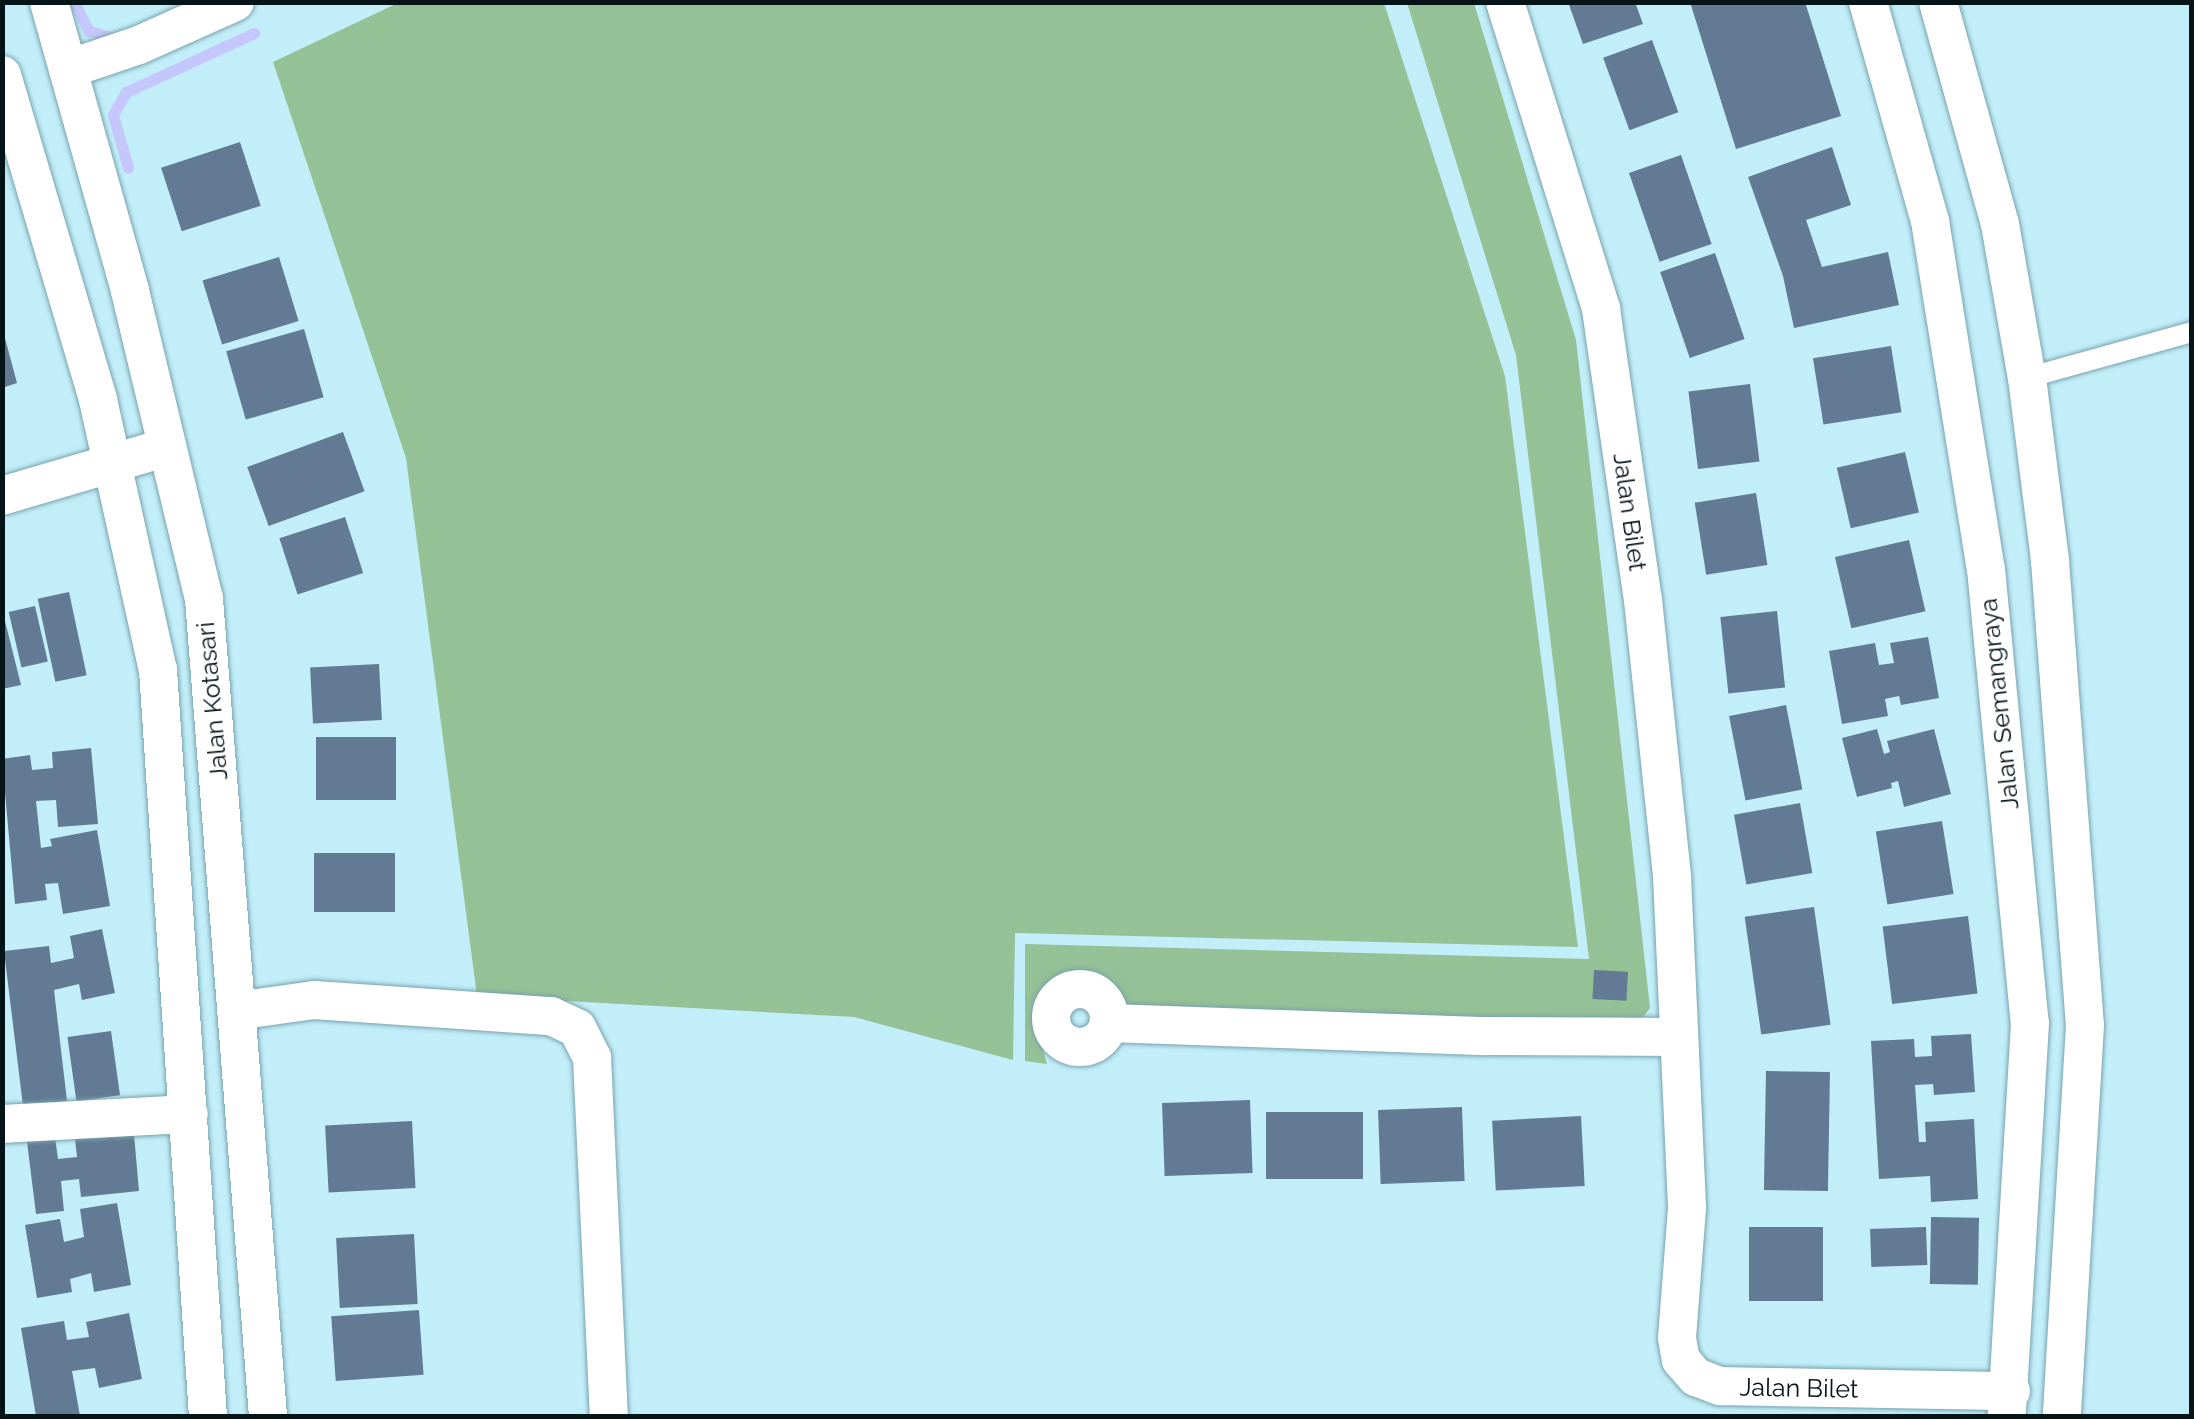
<!DOCTYPE html>
<style>
body{margin:0}
#map{position:relative;width:2194px;height:1419px;overflow:hidden;background:#c2eef9;font-family:Raleway,sans-serif}
div>[style]{position:absolute}
.green>*{inset:0;background:#94c195}
.stream>*{height:11px;margin:-5.5px;padding:0 5.5px;transform-origin:5.5px;border-radius:5.5px;background:#c5c7fc}
.building>*{inset:0;background:#627a93;transform-origin:0 0}
.roads{filter:drop-shadow(0 0 2px #79a3ad) drop-shadow(0 0 2px #79a3ad)}
.service>*{height:20px;margin:-10px;padding:0 10px;transform-origin:10px;border-radius:10px;background:#fff}
.minor>*{height:38px;margin:-19px;padding:0 19px;transform-origin:19px;border-radius:19px;background:#fff}
.minor>.ring{margin:-19px;padding:0;box-sizing:content-box;background:none;border:38px solid #fff;border-radius:50%}
span{translate:-50% -50%;white-space:nowrap;text-align:center;line-height:1.15;-webkit-text-stroke:9px #fff;paint-order:stroke}
.street-label{font-size:25px;color:#041417}
.frame{position:absolute;inset:0;border:5px solid #041417;pointer-events:none}
</style>
<div id="map">
<div class="green">
<i style="clip-path:polygon(400px 2px,1384px 3px,1505px 376px,1578px 947px,1015px 933px,1013px 1060px,854px 1017px,477px 996px,406px 458px,273px 62px)"></i>
<i style="clip-path:polygon(1407px 3px,1474px 3px,1576px 340px,1650px 1008px,1637px 1025px,1105px 1011px,1098px 1000px,1060px 998px,1037px 1026px,1047px 1064px,1025px 1061px,1025px 944px,1589px 959px,1516px 355px)"></i>
</div>
<div class="stream">
<i style="left:74px;top:2px;width:33px;rotate:63deg"></i>
<i style="left:89px;top:31px;width:25px;rotate:16deg"></i>
<i style="left:128px;top:168px;width:55px;rotate:-105.8deg"></i>
<i style="left:113px;top:115px;width:26px;rotate:-61deg"></i>
<i style="left:126px;top:92px;width:141px;rotate:-24.7deg"></i>
</div>
<div class="building">
<i style="clip-path:polygon(1568px 2px,1635px 2px,1643px 24px,1583px 44px)"></i>
<i style="clip-path:polygon(1690px 2px,1805px 2px,1841px 116px,1736px 149px)"></i>
<i style="left:1652px;top:40px;width:77px;height:52px;rotate:70deg"></i>
<i style="left:240px;top:142px;width:67px;height:83px;rotate:72deg"></i>
<i style="clip-path:polygon(1832px 147px,1851px 205px,1806px 220px,1822px 267px,1888px 252px,1899px 305px,1794px 328px,1783px 276px,1748px 177px)"></i>
<i style="left:1681px;top:155px;width:94px;height:55px;rotate:71deg"></i>
<i style="left:1715px;top:253px;width:91px;height:58px;rotate:71deg"></i>
<i style="left:279px;top:257px;width:67px;height:80px;rotate:73deg"></i>
<i style="clip-path:polygon(2px 327px,17px 383px,2px 388px)"></i>
<i style="left:304px;top:329px;width:71px;height:81px;rotate:74deg"></i>
<i style="left:1891px;top:346px;width:67px;height:79px;rotate:81deg"></i>
<i style="left:1750px;top:384px;width:78px;height:62px;rotate:83deg"></i>
<i style="left:343px;top:432px;width:63px;height:102px;rotate:70deg"></i>
<i style="left:1905px;top:452px;width:62px;height:70px;rotate:77deg"></i>
<i style="left:1756px;top:493px;width:73px;height:62px;rotate:81deg"></i>
<i style="left:345px;top:517px;width:59px;height:69px;rotate:72deg"></i>
<i style="left:1909px;top:540px;width:73px;height:76px;rotate:77deg"></i>
<i style="left:69px;top:592px;width:85px;height:32px;rotate:78deg"></i>
<i style="left:35px;top:606px;width:57px;height:27px;rotate:77deg"></i>
<i style="clip-path:polygon(2px 609px,21px 685px,2px 689px)"></i>
<i style="left:1777px;top:611px;width:77px;height:57px;rotate:84deg"></i>
<i style="clip-path:polygon(1928px 637px,1939px 698px,1901px 705px,1899px 696px,1885px 699px,1888px 716px,1842px 724px,1829px 651px,1875px 643px,1879px 665px,1894px 663px,1890px 643px)"></i>
<i style="left:379px;top:664px;width:56px;height:69px;rotate:87deg"></i>
<i style="left:1786px;top:705px;width:86px;height:58px;rotate:79deg"></i>
<i style="clip-path:polygon(1877px 729px,1884px 754px,1890px 752px,1887px 741px,1934px 729px,1951px 794px,1904px 807px,1898px 781px,1891px 783px,1892px 788px,1857px 797px,1842px 738px)"></i>
<i style="left:316px;top:737px;width:80px;height:63px"></i>
<i style="clip-path:polygon(91px 748px,98px 824px,58px 827px,56px 800px,36px 801px,41px 848px,52px 846px,50px 839px,97px 830px,110px 906px,63px 914px,58px 883px,45px 884px,47px 900px,15px 904px,2px 759px,30px 755px,32px 770px,53px 768px,52px 752px)"></i>
<i style="left:1800px;top:803px;width:71px;height:67px;rotate:80deg"></i>
<i style="left:1942px;top:821px;width:74px;height:67px;rotate:81deg"></i>
<i style="left:314px;top:853px;width:81px;height:59px"></i>
<i style="left:1814px;top:907px;width:119px;height:70px;rotate:82deg"></i>
<i style="left:1968px;top:916px;width:78px;height:86px;rotate:83deg"></i>
<i style="clip-path:polygon(102px 929px,115px 993px,82px 1000px,79px 984px,54px 990px,67px 1101px,23px 1106px,4px 951px,49px 946px,51px 963px,74px 958px,70px 936px)"></i>
<i style="left:1594px;top:970px;width:34px;height:29px;rotate:3deg"></i>
<i style="left:111px;top:1031px;width:65px;height:44px;rotate:82deg"></i>
<i style="clip-path:polygon(1971px 1034px,1975px 1092px,1934px 1095px,1933px 1084px,1915px 1085px,1919px 1142px,1926px 1142px,1925px 1122px,1974px 1119px,1978px 1199px,1931px 1202px,1930px 1176px,1879px 1179px,1871px 1041px,1914px 1039px,1915px 1057px,1932px 1056px,1931px 1036px)"></i>
<i style="left:1766px;top:1071px;width:64px;height:119px;rotate:1deg"></i>
<i style="left:1250px;top:1100px;width:73px;height:88px;rotate:88deg"></i>
<i style="left:1462px;top:1107px;width:74px;height:84px;rotate:88deg"></i>
<i style="left:1266px;top:1112px;width:97px;height:67px"></i>
<i style="left:1581px;top:1116px;width:70px;height:89px;rotate:87deg"></i>
<i style="left:412px;top:1121px;width:67px;height:87px;rotate:87deg"></i>
<i style="clip-path:polygon(133px 1123px,139px 1191px,81px 1197px,79px 1179px,61px 1181px,64px 1211px,36px 1214px,26px 1134px,54px 1130px,58px 1159px,77px 1157px,74px 1129px)"></i>
<i style="clip-path:polygon(117px 1203px,131px 1285px,94px 1292px,91px 1273px,70px 1279px,72px 1292px,37px 1298px,25px 1225px,60px 1219px,64px 1242px,84px 1237px,80px 1209px)"></i>
<i style="left:1931px;top:1217px;width:48px;height:67px;rotate:1deg"></i>
<i style="left:1749px;top:1227px;width:74px;height:74px"></i>
<i style="left:1926px;top:1227px;width:38px;height:56px;rotate:88deg"></i>
<i style="left:414px;top:1234px;width:70px;height:78px;rotate:87deg"></i>
<i style="left:419px;top:1310px;width:65px;height:88px;rotate:86deg"></i>
<i style="clip-path:polygon(129px 1313px,142px 1379px,99px 1388px,95px 1368px,72px 1371px,80px 1416px,36px 1416px,21px 1328px,64px 1321px,67px 1340px,89px 1337px,86px 1322px)"></i>
</div>
<div class="roads">
<div class="service">
<i style="left:2027px;top:378px;width:171px;rotate:-15.6deg"></i>
</div>
<div class="minor">
<i style="left:49px;top:2px;width:300px;rotate:74.3deg"></i>
<i style="left:130px;top:291px;width:317px;rotate:76.5deg"></i>
<i style="left:204px;top:599px;width:820px;rotate:85.52deg"></i>
<i style="left:1505px;top:2px;width:322px;rotate:72.6deg"></i>
<i style="left:1601px;top:309px;width:294px;rotate:81.8deg"></i>
<i style="left:1643px;top:600px;width:278px;rotate:84deg"></i>
<i style="left:1672px;top:876px;width:332px;rotate:87.4deg"></i>
<i style="left:1687px;top:1208px;width:130px;rotate:94.4deg"></i>
<i style="left:1677px;top:1338px;width:22px;rotate:80deg"></i>
<i style="left:1681px;top:1360px;width:23px;rotate:49deg"></i>
<i style="left:1696px;top:1377px;width:26px;rotate:21deg"></i>
<i style="left:1720px;top:1386px;width:291px;rotate:1deg"></i>
<i style="left:1868px;top:2px;width:228px;rotate:74.2deg"></i>
<i style="left:1930px;top:221px;width:352px;rotate:80.9deg"></i>
<i style="left:1986px;top:569px;width:456px;rotate:84.5deg"></i>
<i style="left:2030px;top:1023px;width:392px;rotate:93.4deg"></i>
<i style="left:1938px;top:2px;width:230px;rotate:74.4deg"></i>
<i style="left:2000px;top:224px;width:156px;rotate:80.1deg"></i>
<i style="left:2027px;top:378px;width:184px;rotate:82.8deg"></i>
<i style="left:2050px;top:561px;width:465px;rotate:85.7deg"></i>
<i style="left:2085px;top:1025px;width:392px;rotate:93.4deg"></i>
<i style="left:68px;top:69px;width:75px;rotate:-18.7deg"></i>
<i style="left:139px;top:45px;width:105px;rotate:-24.1deg"></i>
<i style="left:2px;top:75px;width:339px;rotate:73.5deg"></i>
<i style="left:98px;top:400px;width:277px;rotate:77.5deg"></i>
<i style="left:158px;top:670px;width:748px;rotate:86.17deg"></i>
<i style="left:2px;top:496px;width:172px;rotate:-16.5deg"></i>
<i class="ring" style="left:1051px;top:989px;width:20px;height:20px"></i>
<i style="left:236px;top:1011px;width:79px;rotate:-8deg"></i>
<i style="left:314px;top:1000px;width:238px;rotate:3.9deg"></i>
<i style="left:551px;top:1016px;width:29px;rotate:25deg"></i>
<i style="left:577px;top:1028px;width:34px;rotate:63deg"></i>
<i style="left:592px;top:1058px;width:358px;rotate:87.3deg"></i>
<i style="left:1109px;top:1023px;width:378px;rotate:2deg"></i>
<i style="left:1487px;top:1036px;width:191px;rotate:0.3deg"></i>
<i style="left:2px;top:1124px;width:187px;rotate:-3.1deg"></i>
</div>
</div>
<div class="street-label">
<span style="left:1630px;top:512px;rotate:82deg">Jalan Bilet</span>
<span style="left:212px;top:701px;rotate:-95deg">Jalan Kotasari</span>
<span style="left:1999px;top:704px;rotate:-96deg">Jalan Semangraya</span>
<span style="left:1799px;top:1388px;rotate:1deg">Jalan Bilet</span>
</div>
<div class="frame"></div>
</div>
